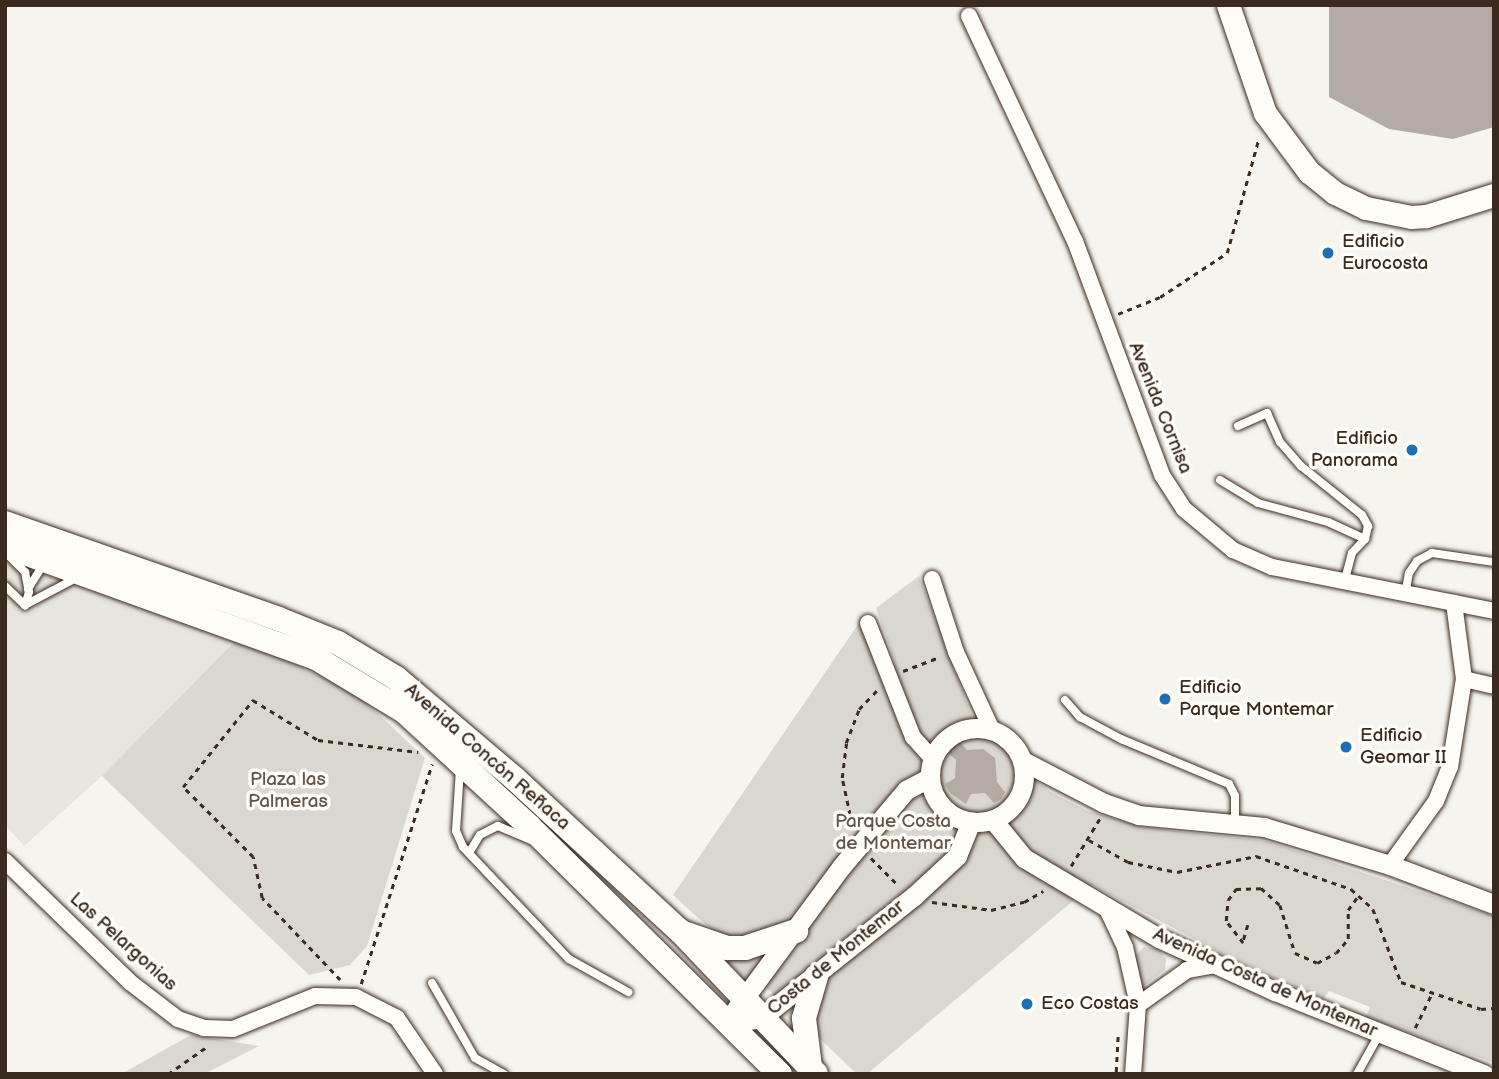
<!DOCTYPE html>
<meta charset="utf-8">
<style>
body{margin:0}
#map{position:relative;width:1499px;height:1079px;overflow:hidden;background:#f5f4ee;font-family:"Balsamiq Sans",sans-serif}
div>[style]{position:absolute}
.built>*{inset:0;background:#e7e5df}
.green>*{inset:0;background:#dad6d0}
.water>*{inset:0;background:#b4aca4}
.path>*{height:2.5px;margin-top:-1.25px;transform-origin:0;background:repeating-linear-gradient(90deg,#3b2a1e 0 5px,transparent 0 10px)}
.roads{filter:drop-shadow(0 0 2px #3b2a1e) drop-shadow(0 0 2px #3b2a1e)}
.service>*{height:8px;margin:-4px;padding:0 4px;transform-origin:4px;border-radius:4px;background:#fdfcf7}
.minor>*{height:16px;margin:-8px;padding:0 8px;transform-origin:8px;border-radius:8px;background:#fdfcf7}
.tertiary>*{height:19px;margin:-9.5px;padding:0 9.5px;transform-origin:9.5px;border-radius:9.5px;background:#fdfcf7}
.tertiary>.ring{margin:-9.5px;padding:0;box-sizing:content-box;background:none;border:19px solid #fdfcf7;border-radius:50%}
.secondary>*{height:23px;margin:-11.5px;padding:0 11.5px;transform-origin:11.5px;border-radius:11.5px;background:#fdfcf7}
.primary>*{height:24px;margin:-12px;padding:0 12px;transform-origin:12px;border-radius:12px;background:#fdfcf7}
.dots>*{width:19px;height:19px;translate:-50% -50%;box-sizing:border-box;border:4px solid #fdfcf7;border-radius:50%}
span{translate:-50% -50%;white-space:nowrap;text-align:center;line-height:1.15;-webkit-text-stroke:7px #fdfcf7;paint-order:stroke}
.poi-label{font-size:19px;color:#3b2a1e}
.left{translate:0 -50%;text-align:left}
.right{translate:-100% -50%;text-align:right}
.street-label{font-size:19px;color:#3b2a1e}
.park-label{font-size:19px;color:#63554a}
.frame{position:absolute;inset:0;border:7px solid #3b2a1e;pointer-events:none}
</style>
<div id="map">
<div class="built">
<i style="clip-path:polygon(5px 558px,239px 637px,102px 776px,24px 846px,5px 825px)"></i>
</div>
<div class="green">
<i style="clip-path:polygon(919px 576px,973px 719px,1008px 746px,1017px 767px,1049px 791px,1088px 811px,1142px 827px,1267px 841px,1494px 916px,1494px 1063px,1366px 1017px,1370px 1007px,1329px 991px,1323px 999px,1240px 963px,1092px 885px,867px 1074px,857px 1074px,818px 1037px,806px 974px,775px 996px,765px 986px,802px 939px,716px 934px,673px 895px,859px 623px,882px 675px,895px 663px,876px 608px)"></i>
<i style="clip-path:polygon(239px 637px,357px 694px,425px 758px,367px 946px,350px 965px,309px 975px,102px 776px)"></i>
<i style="clip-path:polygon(1144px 947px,1158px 949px,1166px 959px,1165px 970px,1141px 988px,1134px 957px)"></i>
<i style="clip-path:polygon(719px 953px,770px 953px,745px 981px)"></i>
<i style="clip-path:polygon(191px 1035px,259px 1046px,204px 1074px,121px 1074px)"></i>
</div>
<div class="water">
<i style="clip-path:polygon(1329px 5px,1494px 5px,1494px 127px,1453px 139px,1389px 129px,1329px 97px)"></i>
<i style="clip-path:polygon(958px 740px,967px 750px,983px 749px,995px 758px,997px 782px,1005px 792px,1001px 799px,994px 803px,985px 793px,971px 794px,966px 804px,950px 793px,945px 784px,955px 778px,956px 760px,947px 752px)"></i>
</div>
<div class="path">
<i style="left:1118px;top:314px;width:45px;rotate:-22deg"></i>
<i style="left:1160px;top:297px;width:80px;rotate:-33.3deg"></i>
<i style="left:1227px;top:253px;width:119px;rotate:-74.5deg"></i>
<i style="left:903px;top:671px;width:39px;rotate:-21deg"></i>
<i style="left:852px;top:825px;width:48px;rotate:-102deg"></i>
<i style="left:842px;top:778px;width:35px;rotate:-83deg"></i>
<i style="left:846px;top:743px;width:36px;rotate:-69deg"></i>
<i style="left:859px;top:709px;width:28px;rotate:-46deg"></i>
<i style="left:1089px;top:840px;width:45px;rotate:29.4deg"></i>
<i style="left:1128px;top:862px;width:50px;rotate:11.5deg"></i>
<i style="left:1177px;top:872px;width:81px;rotate:-11.4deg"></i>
<i style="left:1256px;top:856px;width:101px;rotate:19.2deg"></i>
<i style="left:1351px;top:889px;width:30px;rotate:42deg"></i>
<i style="left:1373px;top:909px;width:78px;rotate:69deg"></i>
<i style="left:1401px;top:982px;width:84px;rotate:18.6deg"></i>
<i style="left:1481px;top:1009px;width:13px;rotate:-4deg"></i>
<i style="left:871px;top:858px;width:38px;rotate:45deg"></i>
<i style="left:1071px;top:866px;width:56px;rotate:-58.9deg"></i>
<i style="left:932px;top:902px;width:60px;rotate:7.7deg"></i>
<i style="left:991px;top:910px;width:34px;rotate:-14deg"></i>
<i style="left:1024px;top:902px;width:22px;rotate:-30deg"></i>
<i style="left:1248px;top:925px;width:19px;rotate:106deg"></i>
<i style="left:1243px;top:943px;width:28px;rotate:-128deg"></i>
<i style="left:1226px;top:921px;width:21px;rotate:-85deg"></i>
<i style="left:1228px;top:900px;width:14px;rotate:-54deg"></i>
<i style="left:1236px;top:889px;width:25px;rotate:-2deg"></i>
<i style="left:1261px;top:888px;width:25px;rotate:42deg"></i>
<i style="left:1280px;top:905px;width:50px;rotate:72.6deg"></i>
<i style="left:1295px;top:953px;width:24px;rotate:24deg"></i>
<i style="left:1317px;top:963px;width:21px;rotate:-28deg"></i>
<i style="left:1336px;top:953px;width:18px;rotate:-49deg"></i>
<i style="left:1348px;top:939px;width:29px;rotate:-90deg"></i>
<i style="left:1348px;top:910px;width:17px;rotate:-54deg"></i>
<i style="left:340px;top:980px;width:113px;rotate:-133.6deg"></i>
<i style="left:262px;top:898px;width:42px;rotate:-102.4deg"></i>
<i style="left:253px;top:857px;width:99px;rotate:-135deg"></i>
<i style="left:183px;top:787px;width:112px;rotate:-51.2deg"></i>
<i style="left:253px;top:700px;width:76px;rotate:31.6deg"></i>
<i style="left:318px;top:740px;width:101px;rotate:6.8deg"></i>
<i style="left:361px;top:984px;width:231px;rotate:-72.1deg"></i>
<i style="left:1415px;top:1028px;width:39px;rotate:-64deg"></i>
<i style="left:1116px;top:1072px;width:39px;rotate:-87deg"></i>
<i style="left:168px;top:1074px;width:49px;rotate:-35deg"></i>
</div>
<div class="roads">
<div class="service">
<i style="left:1238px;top:426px;width:32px;rotate:-24deg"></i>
<i style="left:1267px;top:413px;width:32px;rotate:66deg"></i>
<i style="left:1280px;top:442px;width:32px;rotate:49deg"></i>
<i style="left:1301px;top:466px;width:78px;rotate:38.8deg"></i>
<i style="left:1362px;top:515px;width:13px;rotate:61deg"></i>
<i style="left:1368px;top:526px;width:13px;rotate:103deg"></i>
<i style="left:1365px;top:539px;width:19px;rotate:133deg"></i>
<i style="left:1352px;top:553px;width:30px;rotate:105deg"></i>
<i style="left:1220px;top:480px;width:44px;rotate:31.2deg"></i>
<i style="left:1258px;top:503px;width:73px;rotate:15.2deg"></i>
<i style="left:1328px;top:522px;width:41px;rotate:24.7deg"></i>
<i style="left:9px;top:556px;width:23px;rotate:45deg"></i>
<i style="left:25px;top:572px;width:20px;rotate:79deg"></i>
<i style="left:29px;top:592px;width:14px;rotate:107deg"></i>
<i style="left:5px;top:586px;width:28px;rotate:44deg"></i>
<i style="left:28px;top:589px;width:31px;rotate:-58deg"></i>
<i style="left:1405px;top:595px;width:22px;rotate:-80deg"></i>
<i style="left:1409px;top:573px;width:14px;rotate:-56deg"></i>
<i style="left:1417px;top:561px;width:17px;rotate:-28deg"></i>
<i style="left:1432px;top:553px;width:63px;rotate:8.3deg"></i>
<i style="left:25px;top:605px;width:60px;rotate:-27.8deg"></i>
<i style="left:1065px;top:700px;width:23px;rotate:49deg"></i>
<i style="left:1080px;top:717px;width:47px;rotate:28.2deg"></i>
<i style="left:1121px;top:739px;width:117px;rotate:22.6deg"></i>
<i style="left:1229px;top:784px;width:13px;rotate:63deg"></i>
<i style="left:1235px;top:796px;width:27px;rotate:90deg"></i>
<i style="left:460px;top:769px;width:62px;rotate:93.7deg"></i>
<i style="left:456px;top:831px;width:17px;rotate:66deg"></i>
<i style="left:463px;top:847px;width:154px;rotate:46.6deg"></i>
<i style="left:569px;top:959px;width:68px;rotate:29.2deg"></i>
<i style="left:469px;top:853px;width:21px;rotate:-59deg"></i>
<i style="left:480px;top:835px;width:20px;rotate:-27deg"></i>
<i style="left:498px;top:826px;width:36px;rotate:23deg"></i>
<i style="left:432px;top:983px;width:86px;rotate:60.2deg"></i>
<i style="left:475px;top:1058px;width:33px;rotate:29deg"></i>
<i style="left:1357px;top:1074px;width:47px;rotate:-60.7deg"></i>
</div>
<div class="minor">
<i style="left:969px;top:16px;width:249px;rotate:64.8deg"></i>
<i style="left:1075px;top:241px;width:250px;rotate:69.6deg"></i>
<i style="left:1162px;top:475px;width:40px;rotate:57.1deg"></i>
<i style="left:1184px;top:509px;width:64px;rotate:39.9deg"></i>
<i style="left:1233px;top:550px;width:43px;rotate:23.6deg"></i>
<i style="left:1272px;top:567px;width:226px;rotate:11.2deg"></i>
<i style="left:932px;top:579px;width:77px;rotate:71.8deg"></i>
<i style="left:956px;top:652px;width:86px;rotate:65.2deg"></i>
<i style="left:868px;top:623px;width:123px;rotate:68.5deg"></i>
<i style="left:913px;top:737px;width:30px;rotate:48deg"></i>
<i style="left:1464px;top:679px;width:31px;rotate:13deg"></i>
<i style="left:5px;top:861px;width:175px;rotate:44.1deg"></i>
<i style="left:131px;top:983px;width:59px;rotate:37.5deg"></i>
<i style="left:178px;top:1019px;width:28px;rotate:19deg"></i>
<i style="left:204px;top:1028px;width:29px;rotate:2deg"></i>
<i style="left:233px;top:1029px;width:88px;rotate:-21.9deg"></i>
<i style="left:315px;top:996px;width:41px;rotate:1.4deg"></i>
<i style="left:356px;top:997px;width:46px;rotate:27.1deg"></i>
<i style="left:397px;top:1018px;width:68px;rotate:55.8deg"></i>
<i style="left:1390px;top:865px;width:79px;rotate:-54.3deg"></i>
<i style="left:1436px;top:801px;width:37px;rotate:-68deg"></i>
<i style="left:1450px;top:767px;width:89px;rotate:-81deg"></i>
<i style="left:1464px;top:679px;width:77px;rotate:-97.5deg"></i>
<i style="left:1107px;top:909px;width:42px;rotate:64.7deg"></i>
<i style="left:1125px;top:947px;width:59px;rotate:77.4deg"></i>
<i style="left:1138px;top:1005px;width:69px;rotate:94.1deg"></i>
<i style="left:1138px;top:1005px;width:60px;rotate:-35.5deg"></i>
<i style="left:1187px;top:970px;width:28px;rotate:-10deg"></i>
</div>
<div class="tertiary">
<i class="ring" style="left:930px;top:728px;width:75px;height:75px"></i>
<i style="left:1023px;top:761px;width:91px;rotate:27.4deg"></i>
<i style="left:1104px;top:803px;width:36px;rotate:19deg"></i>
<i style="left:1138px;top:815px;width:127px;rotate:5.4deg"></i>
<i style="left:1264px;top:827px;width:132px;rotate:16.8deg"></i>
<i style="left:1390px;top:865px;width:111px;rotate:20.6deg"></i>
<i style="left:993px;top:820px;width:49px;rotate:50.8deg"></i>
<i style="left:1024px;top:858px;width:157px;rotate:30.7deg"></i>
<i style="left:1159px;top:938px;width:128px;rotate:24.6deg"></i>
<i style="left:1275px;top:991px;width:225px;rotate:21.7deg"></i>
<i style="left:736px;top:1009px;width:177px;rotate:-53.5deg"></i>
<i style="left:841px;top:867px;width:101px;rotate:-49.8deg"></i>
<i style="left:906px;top:790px;width:27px;rotate:-28deg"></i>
<i style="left:730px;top:1023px;width:31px;rotate:-9deg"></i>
<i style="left:761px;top:1018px;width:196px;rotate:-38.6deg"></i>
<i style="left:914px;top:896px;width:59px;rotate:-42.9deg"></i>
<i style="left:957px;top:856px;width:37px;rotate:-68deg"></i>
</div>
<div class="secondary">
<i style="left:1228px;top:5px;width:114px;rotate:71.1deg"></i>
<i style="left:1265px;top:113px;width:74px;rotate:53.3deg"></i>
<i style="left:1309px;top:172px;width:33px;rotate:39deg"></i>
<i style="left:1335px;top:193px;width:34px;rotate:26deg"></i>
<i style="left:1366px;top:208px;width:46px;rotate:11.3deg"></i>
<i style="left:1411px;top:217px;width:15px;rotate:-4deg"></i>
<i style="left:1426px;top:216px;width:71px;rotate:-17.2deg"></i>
</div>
<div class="primary">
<i style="left:5px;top:523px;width:290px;rotate:19.3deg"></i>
<i style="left:279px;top:619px;width:64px;rotate:22.1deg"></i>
<i style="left:338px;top:643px;width:68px;rotate:31.1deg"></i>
<i style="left:396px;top:678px;width:156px;rotate:40.3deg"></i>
<i style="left:515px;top:779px;width:224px;rotate:42.7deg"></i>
<i style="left:680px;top:931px;width:197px;rotate:46.4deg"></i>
<i style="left:5px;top:546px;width:331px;rotate:19.8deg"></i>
<i style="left:316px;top:658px;width:103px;rotate:31.1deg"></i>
<i style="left:404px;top:711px;width:170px;rotate:42.6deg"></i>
<i style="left:529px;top:826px;width:353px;rotate:44.7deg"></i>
<i style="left:684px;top:933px;width:46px;rotate:19.2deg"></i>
<i style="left:727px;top:948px;width:18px"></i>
<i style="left:745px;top:948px;width:54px;rotate:-18.4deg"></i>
<i style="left:810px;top:1067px;width:49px;rotate:-97deg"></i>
<i style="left:804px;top:1018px;width:43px;rotate:-73.7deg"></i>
</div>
</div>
<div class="dots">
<i style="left:1328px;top:253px;background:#1f6fb2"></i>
<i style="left:1412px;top:450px;background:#1f6fb2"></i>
<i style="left:1165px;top:699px;background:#1f6fb2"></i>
<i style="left:1346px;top:747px;background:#1f6fb2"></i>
<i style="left:1027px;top:1004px;background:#1f6fb2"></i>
</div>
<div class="poi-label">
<span class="left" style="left:1342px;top:253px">Edificio<br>Eurocosta</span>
<span class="right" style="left:1398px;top:450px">Edificio<br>Panorama</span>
<span class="left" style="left:1179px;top:699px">Edificio<br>Parque Montemar</span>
<span class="left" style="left:1360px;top:747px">Edificio<br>Geomar II</span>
<span class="left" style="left:1041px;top:1004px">Eco Costas</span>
</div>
<div class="street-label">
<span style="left:1160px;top:408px;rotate:68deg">Avenida Cornisa</span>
<span style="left:487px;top:757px;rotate:41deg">Avenida Concón Reñaca</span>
<span style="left:123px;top:942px;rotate:42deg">Las Pelargonias</span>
<span style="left:836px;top:958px;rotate:-39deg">Costa de Montemar</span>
<span style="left:1265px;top:983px;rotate:24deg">Avenida Costa de Montemar</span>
</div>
<div class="park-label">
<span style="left:288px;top:791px">Plaza las<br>Palmeras</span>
<span style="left:893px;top:833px">Parque Costa<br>de Montemar</span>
</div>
<div class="frame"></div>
</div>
